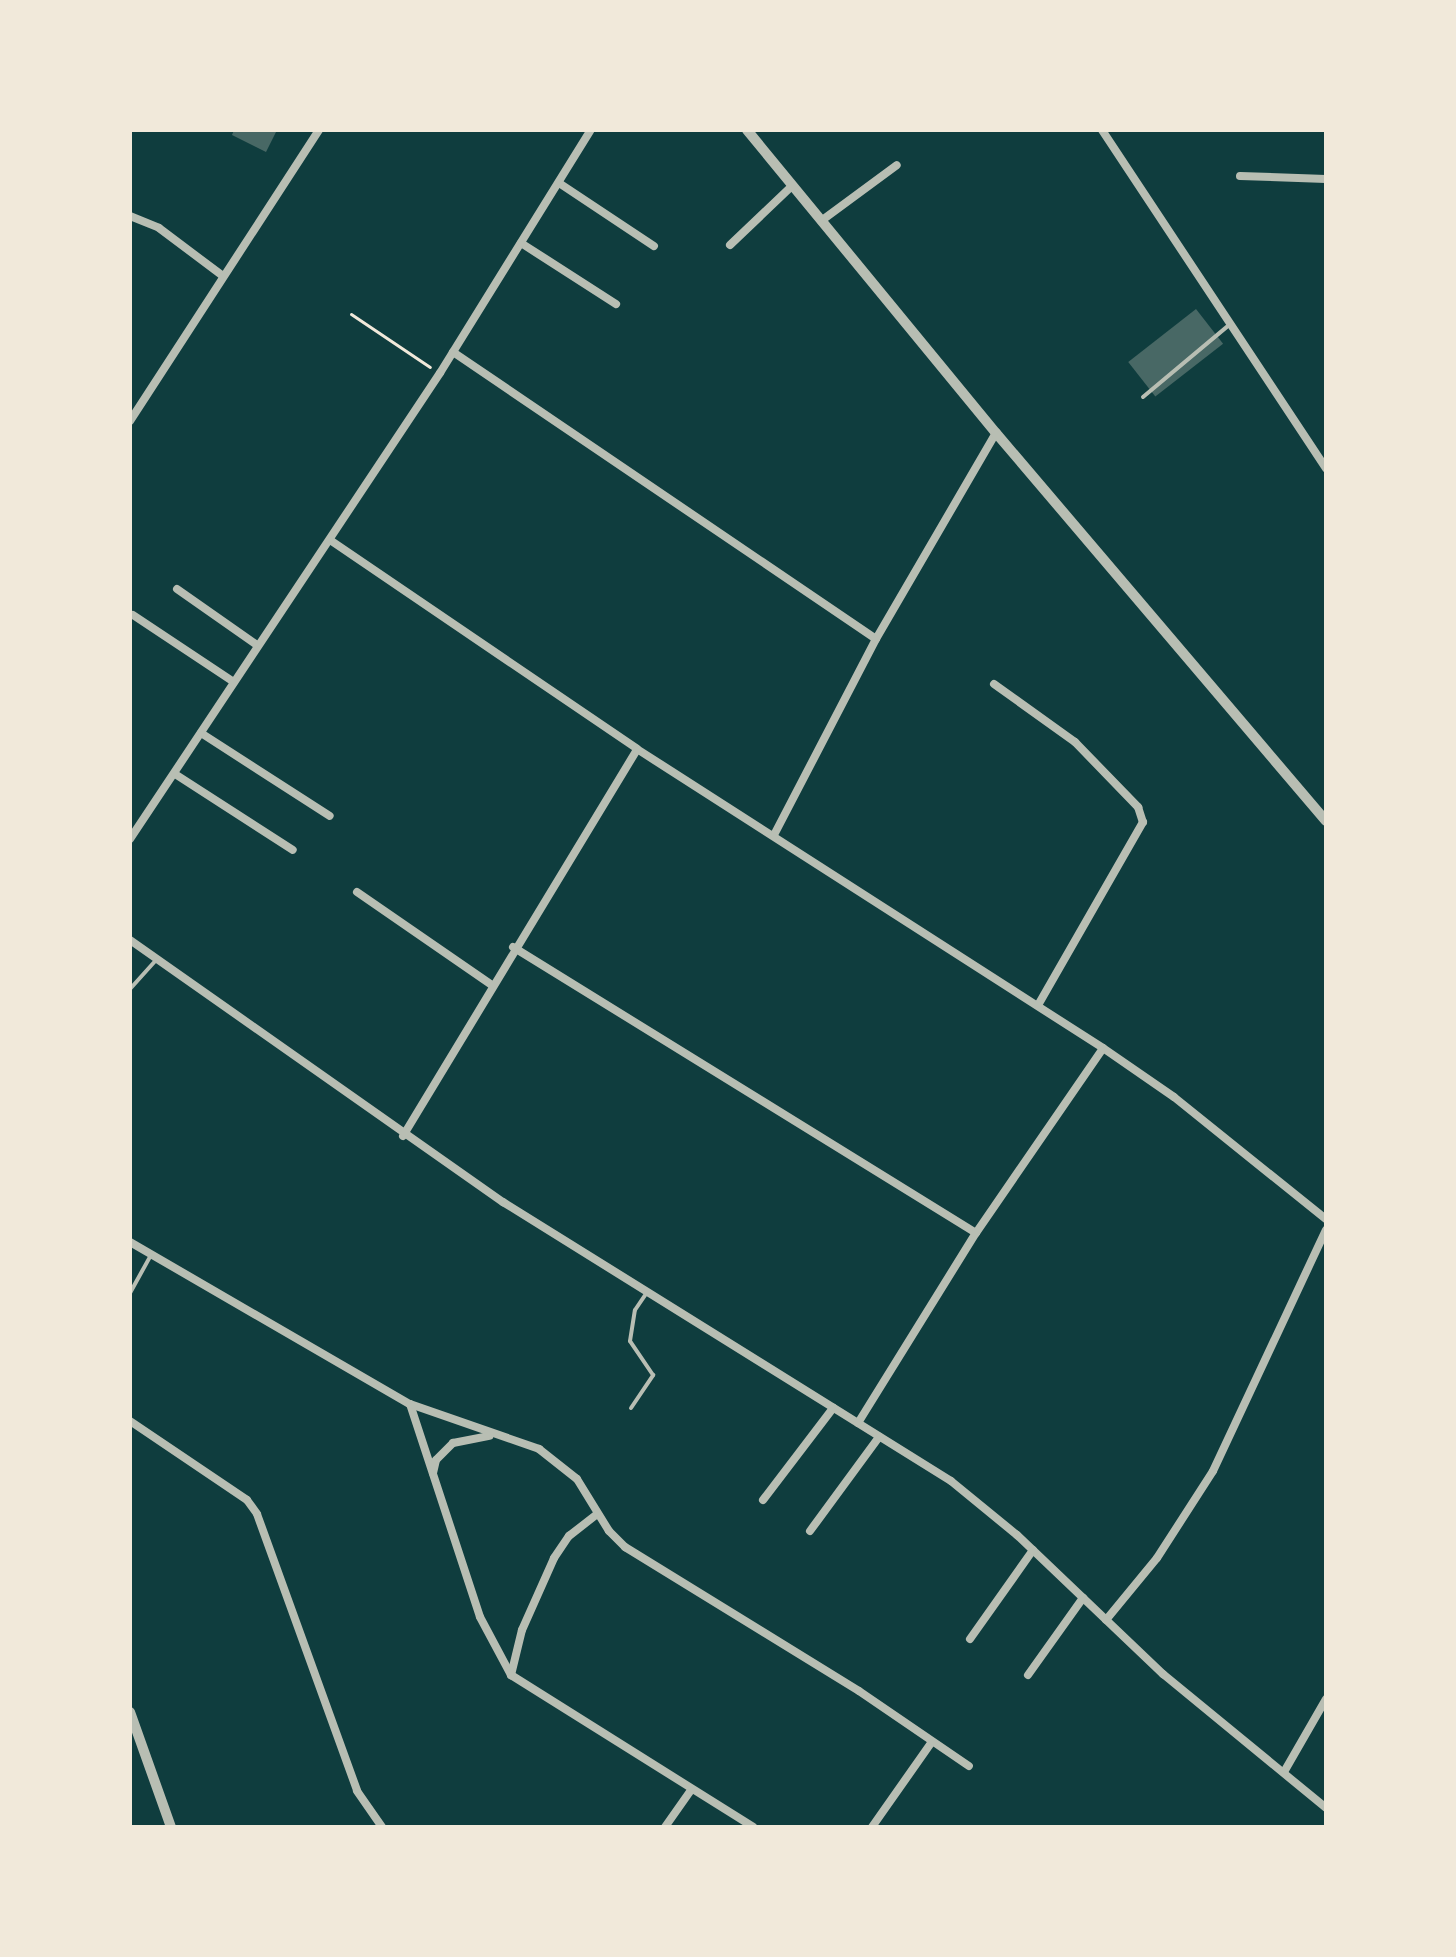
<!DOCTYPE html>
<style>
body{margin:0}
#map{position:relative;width:1456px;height:1957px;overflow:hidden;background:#0f3d3e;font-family:"Alegreya Sans",sans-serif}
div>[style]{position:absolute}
.building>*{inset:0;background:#486865;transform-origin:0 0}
.path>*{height:3px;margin:-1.5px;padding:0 1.5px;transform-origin:1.5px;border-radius:1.5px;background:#f1e9da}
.service>*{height:4px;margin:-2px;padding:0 2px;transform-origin:2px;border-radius:2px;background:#b8beb3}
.minor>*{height:8px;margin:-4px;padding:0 4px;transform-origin:4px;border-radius:4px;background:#b8beb3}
.tertiary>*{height:10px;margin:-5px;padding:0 5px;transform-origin:5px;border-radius:5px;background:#b8beb3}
span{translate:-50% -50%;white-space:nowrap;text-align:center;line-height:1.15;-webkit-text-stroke:6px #f1e9da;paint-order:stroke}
.frame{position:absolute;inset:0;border:132px solid #f1e9da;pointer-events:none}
</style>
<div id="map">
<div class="building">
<i style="clip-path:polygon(234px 130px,277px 130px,266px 152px,232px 135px)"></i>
<i style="left:1196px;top:309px;width:44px;height:86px;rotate:52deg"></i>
</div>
<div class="path">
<i style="left:351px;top:314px;width:95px;rotate:33.9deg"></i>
</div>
<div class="service">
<i style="left:1143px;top:397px;width:112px;rotate:-39.9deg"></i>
<i style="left:130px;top:989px;width:40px;rotate:-48deg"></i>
<i style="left:130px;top:1293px;width:43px;rotate:-61.1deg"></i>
<i style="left:631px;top:1408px;width:40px;rotate:-56deg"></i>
<i style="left:653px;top:1375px;width:41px;rotate:-124.1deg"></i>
<i style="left:630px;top:1341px;width:31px;rotate:-81deg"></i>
<i style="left:635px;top:1310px;width:22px;rotate:-56deg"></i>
</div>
<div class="minor">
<i style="left:1102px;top:130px;width:406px;rotate:56.5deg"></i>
<i style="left:1240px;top:176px;width:86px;rotate:2deg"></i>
<i style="left:559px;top:183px;width:114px;rotate:33.6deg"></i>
<i style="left:130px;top:216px;width:31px;rotate:22deg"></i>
<i style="left:159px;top:228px;width:80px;rotate:36.9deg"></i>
<i style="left:821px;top:221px;width:94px;rotate:-36.4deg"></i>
<i style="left:521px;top:243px;width:113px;rotate:32.7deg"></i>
<i style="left:730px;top:245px;width:86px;rotate:-43.6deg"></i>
<i style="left:453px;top:352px;width:511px;rotate:34.16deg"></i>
<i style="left:130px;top:421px;width:347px;rotate:-57deg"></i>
<i style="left:330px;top:540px;width:371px;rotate:34.2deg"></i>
<i style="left:637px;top:749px;width:554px;rotate:32.69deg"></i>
<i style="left:1103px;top:1048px;width:86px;rotate:34.6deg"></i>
<i style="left:1174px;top:1097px;width:195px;rotate:38.8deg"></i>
<i style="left:177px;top:589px;width:98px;rotate:35deg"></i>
<i style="left:133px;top:615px;width:121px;rotate:33.6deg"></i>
<i style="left:994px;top:684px;width:100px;rotate:35.6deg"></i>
<i style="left:1075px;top:742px;width:91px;rotate:45.9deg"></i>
<i style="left:1138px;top:807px;width:16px;rotate:72deg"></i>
<i style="left:1143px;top:822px;width:211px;rotate:119.8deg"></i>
<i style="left:201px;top:733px;width:153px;rotate:32.8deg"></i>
<i style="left:175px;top:774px;width:140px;rotate:32.8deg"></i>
<i style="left:774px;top:835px;width:221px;rotate:-62.5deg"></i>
<i style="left:876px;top:639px;width:238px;rotate:-59.8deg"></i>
<i style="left:130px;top:839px;width:560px;rotate:-56.37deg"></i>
<i style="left:440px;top:373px;width:285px;rotate:-58.2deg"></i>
<i style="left:357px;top:892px;width:164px;rotate:34.6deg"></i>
<i style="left:130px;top:940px;width:456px;rotate:35.1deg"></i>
<i style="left:503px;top:1202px;width:528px;rotate:31.91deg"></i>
<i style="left:951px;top:1481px;width:85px;rotate:39.3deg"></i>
<i style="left:1017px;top:1535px;width:202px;rotate:43.6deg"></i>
<i style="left:1163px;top:1674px;width:211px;rotate:39.4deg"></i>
<i style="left:513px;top:947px;width:544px;rotate:31.7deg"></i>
<i style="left:403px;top:1136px;width:452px;rotate:-58.8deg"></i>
<i style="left:130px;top:1242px;width:323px;rotate:30.1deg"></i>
<i style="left:410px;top:1404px;width:224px;rotate:71.8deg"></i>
<i style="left:480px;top:1617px;width:66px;rotate:61.9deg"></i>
<i style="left:511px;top:1675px;width:286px;rotate:32.1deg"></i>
<i style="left:410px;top:1404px;width:137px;rotate:19.2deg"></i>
<i style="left:539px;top:1449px;width:48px;rotate:38.3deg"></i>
<i style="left:577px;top:1479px;width:61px;rotate:58.4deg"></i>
<i style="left:609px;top:1531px;width:23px;rotate:45deg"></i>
<i style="left:625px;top:1547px;width:275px;rotate:31.6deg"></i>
<i style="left:859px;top:1691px;width:133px;rotate:34.3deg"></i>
<i style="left:130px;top:1421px;width:141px;rotate:34deg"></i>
<i style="left:247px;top:1500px;width:17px;rotate:54deg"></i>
<i style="left:257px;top:1514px;width:294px;rotate:70.1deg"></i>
<i style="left:357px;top:1791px;width:44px;rotate:55.2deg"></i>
<i style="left:858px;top:1423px;width:224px;rotate:-58.2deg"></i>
<i style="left:976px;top:1233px;width:224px;rotate:-55.5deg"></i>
<i style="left:433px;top:1473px;width:13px;rotate:-77deg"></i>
<i style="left:436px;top:1460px;width:24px;rotate:-45deg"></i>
<i style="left:453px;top:1443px;width:37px;rotate:-11deg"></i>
<i style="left:763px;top:1500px;width:116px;rotate:-52.7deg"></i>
<i style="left:810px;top:1531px;width:117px;rotate:-53.7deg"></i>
<i style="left:1106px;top:1620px;width:80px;rotate:-50.6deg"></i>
<i style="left:1157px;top:1558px;width:103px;rotate:-57.2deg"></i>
<i style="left:1213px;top:1471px;width:266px;rotate:-64.9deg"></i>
<i style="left:970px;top:1639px;width:109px;rotate:-54.7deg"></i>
<i style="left:511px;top:1675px;width:46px;rotate:-76.3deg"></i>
<i style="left:522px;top:1630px;width:79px;rotate:-66deg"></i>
<i style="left:554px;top:1558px;width:27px;rotate:-56deg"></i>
<i style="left:569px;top:1536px;width:36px;rotate:-38deg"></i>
<i style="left:1028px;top:1675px;width:95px;rotate:-54.5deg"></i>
<i style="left:1284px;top:1772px;width:84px;rotate:-60.1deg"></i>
<i style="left:665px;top:1827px;width:45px;rotate:-54.9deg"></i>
<i style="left:872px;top:1827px;width:103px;rotate:-54.9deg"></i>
</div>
<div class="tertiary">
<i style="left:747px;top:130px;width:392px;rotate:50.6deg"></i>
<i style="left:996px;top:433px;width:509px;rotate:49.62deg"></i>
<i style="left:130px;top:1712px;width:122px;rotate:70.4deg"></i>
</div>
<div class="frame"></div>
</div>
